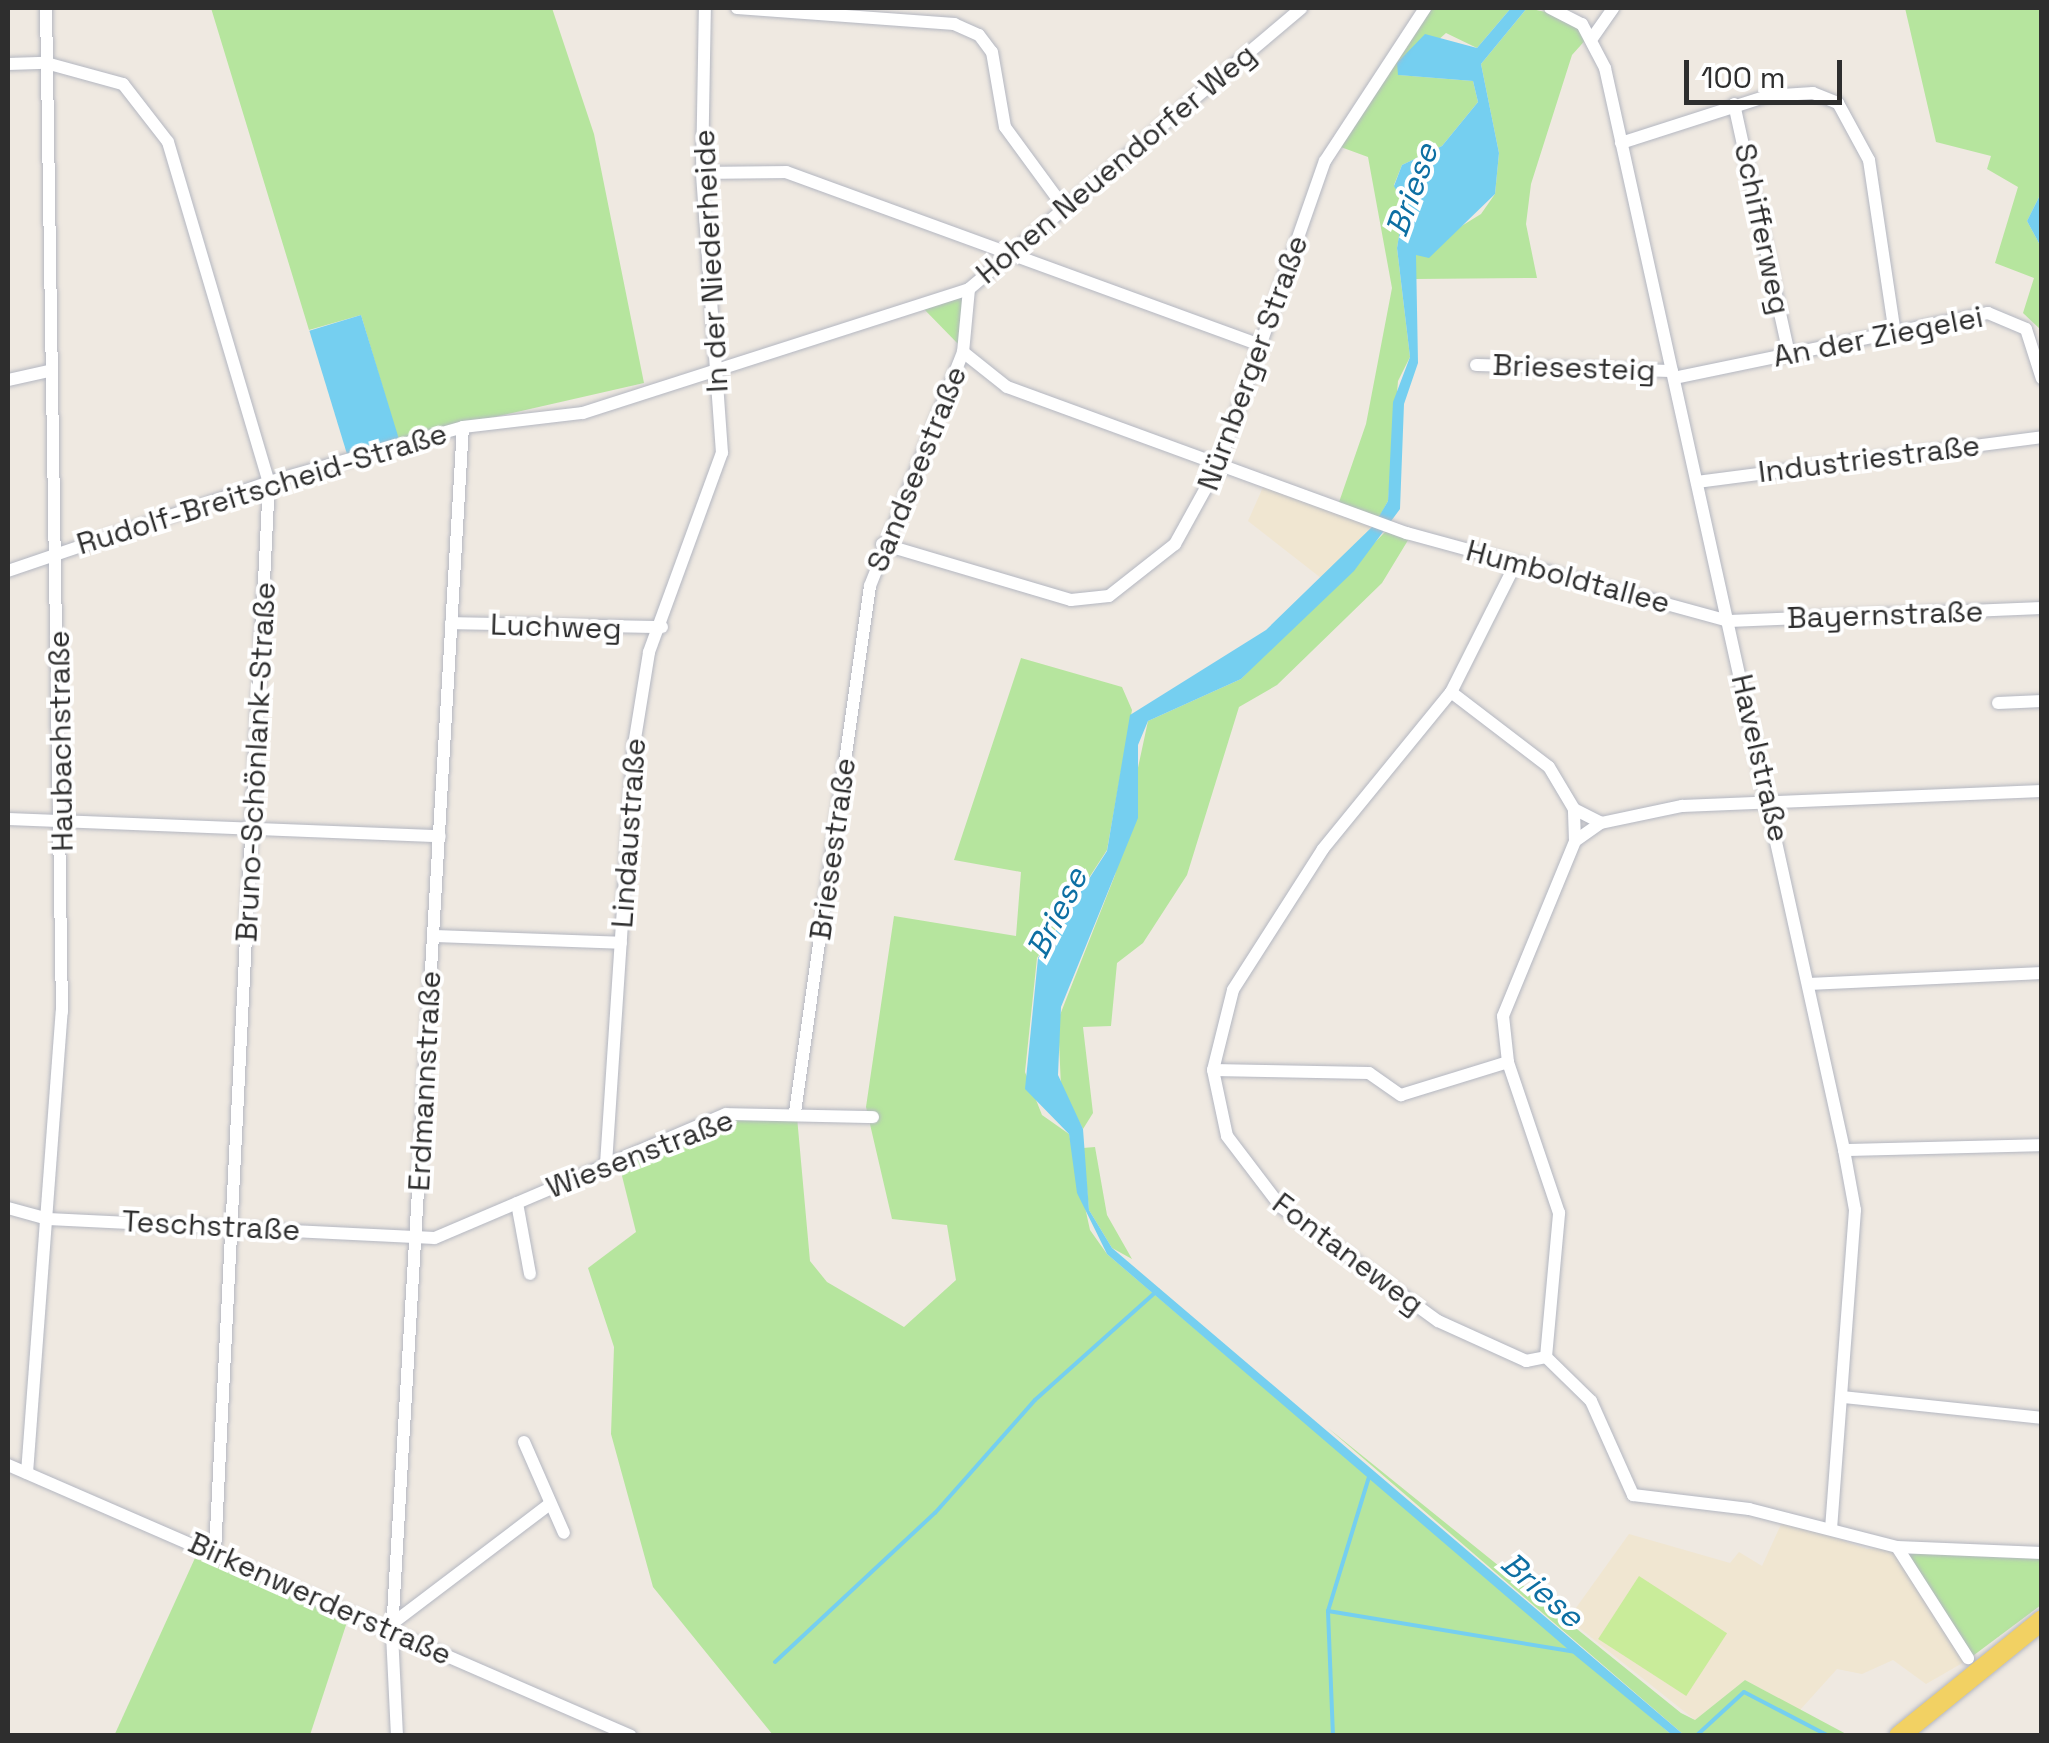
<!DOCTYPE html>
<meta charset="utf-8">
<style>
body{margin:0}
#map{position:relative;width:2049px;height:1743px;overflow:hidden;background:#efe9e1;font-family:"Space Grotesk",sans-serif}
div>[style]{position:absolute}
.education>*{inset:0;background:#f0e6d1}
.green>*{inset:0;background:#b6e59e}
.pitch>*{inset:0;background:#c9ec9a;transform-origin:0 0}
.water>*{inset:0;background:#75cff0;transform-origin:0 0}
.stream>*{height:4px;margin:-2px;padding:0 2px;transform-origin:2px;border-radius:2px;background:#75cff0}
.roads{filter:drop-shadow(0 0 2px #b4b7c1) drop-shadow(0 0 2px #b4b7c1)}
.minor>*{height:12px;margin:-6px;padding:0 6px;transform-origin:6px;border-radius:6px;background:#fff}
.primary>*{height:20px;margin:-10px;padding:0 10px;transform-origin:10px;border-radius:10px;background:#f2d163}
span{translate:-50% -50%;white-space:nowrap;text-align:center;line-height:1.15;-webkit-text-stroke:8px #fff;paint-order:stroke}
.street-label{font-size:30px;color:#2e2e2e}
.water-label{font-size:32px;color:#0d6fa3;font-style:italic}
.frame{position:absolute;inset:0;border:10px solid #2e2e2e;pointer-events:none}
.scale{position:absolute;left:1684px;top:60px;width:158px;height:45px;box-sizing:border-box;border:5px solid #2e2e2e;border-top:0;padding-left:12px;font-size:30px;line-height:35px;white-space:nowrap;color:#2e2e2e;-webkit-text-stroke:8px #fff;paint-order:stroke}
</style>
<div id="map">
<div class="education">
<i style="clip-path:polygon(1264px 485px,1374px 525px,1321px 578px,1248px 521px)"></i>
<i style="clip-path:polygon(1783px 1520px,1867px 1549px,1894px 1548px,1966px 1661px,1926px 1684px,1893px 1660px,1862px 1674px,1837px 1669px,1800px 1710px,1745px 1680px,1695px 1720px,1568px 1619px,1629px 1534px,1730px 1563px,1739px 1552px,1762px 1566px)"></i>
</div>
<div class="green">
<i style="clip-path:polygon(211px 8px,552px 8px,594px 134px,644px 383px,398px 439px,361px 315px,309px 330px)"></i>
<i style="clip-path:polygon(1427px 8px,1511px 8px,1477px 48px,1446px 33px,1399px 75px,1473px 81px,1478px 102px,1442px 146px,1402px 165px,1394px 185px,1404px 205px,1397px 248px,1410px 357px,1398px 381px,1388px 501px,1377px 521px,1337px 508px,1366px 424px,1392px 288px,1368px 157px,1338px 146px)"></i>
<i style="clip-path:polygon(1527px 8px,1569px 17px,1589px 36px,1572px 55px,1531px 184px,1526px 224px,1537px 278px,1414px 279px,1416px 254px,1481px 214px,1495px 194px,1499px 153px,1481px 64px)"></i>
<i style="clip-path:polygon(1905px 8px,2041px 8px,2041px 193px,2027px 221px,2041px 247px,2041px 330px,2023px 313px,2034px 278px,1995px 263px,2018px 187px,1987px 169px,1991px 156px,1936px 142px)"></i>
<i style="clip-path:polygon(965px 294px,961px 347px,921px 306px)"></i>
<i style="clip-path:polygon(1387px 530px,1413px 532px,1382px 583px,1277px 685px,1239px 707px,1187px 875px,1143px 943px,1117px 963px,1111px 1026px,1083px 1027px,1093px 1113px,1083px 1129px,1061px 1087px,1058px 1020px,1115px 875px,1148px 721px,1241px 679px)"></i>
<i style="clip-path:polygon(1021px 658px,1122px 687px,1132px 710px,1107px 850px,1037px 958px,1025px 1072px,1042px 1115px,1069px 1134px,1090px 1230px,1107px 1254px,1672px 1735px,773px 1735px,653px 1587px,611px 1434px,614px 1347px,588px 1268px,636px 1232px,620px 1168px,726px 1120px,797px 1117px,810px 1261px,827px 1282px,904px 1327px,956px 1280px,947px 1225px,892px 1219px,866px 1107px,894px 916px,1016px 936px,1021px 872px,954px 860px)"></i>
<i style="clip-path:polygon(1095px 1147px,1107px 1215px,1132px 1259px,1112px 1248px,1089px 1210px,1083px 1148px)"></i>
<i style="clip-path:polygon(1328px 1428px,1681px 1713px,1695px 1720px,1745px 1680px,1848px 1735px,1684px 1735px)"></i>
<i style="clip-path:polygon(1894px 1548px,2041px 1549px,2041px 1605px,1966px 1661px)"></i>
<i style="clip-path:polygon(195px 1558px,348px 1619px,310px 1735px,114px 1736px)"></i>
</div>
<div class="pitch">
<i style="left:1639px;top:1576px;width:105px;height:75px;rotate:33deg"></i>
</div>
<div class="water">
<i style="clip-path:polygon(1511px 8px,1527px 8px,1481px 64px,1499px 153px,1495px 194px,1429px 258px,1416px 255px,1418px 363px,1404px 404px,1400px 509px,1354px 571px,1241px 679px,1148px 721px,1138px 745px,1138px 818px,1061px 1007px,1058px 1075px,1083px 1129px,1089px 1210px,1112px 1248px,1684px 1735px,1672px 1735px,1577px 1657px,1107px 1254px,1077px 1193px,1069px 1134px,1025px 1089px,1038px 958px,1107px 851px,1130px 715px,1266px 630px,1374px 525px,1388px 501px,1393px 402px,1410px 357px,1397px 248px,1404px 205px,1394px 186px,1402px 165px,1442px 146px,1478px 102px,1473px 81px,1398px 75px,1397px 63px,1425px 34px,1477px 48px)"></i>
<i style="clip-path:polygon(2041px 193px,2041px 247px,2027px 221px)"></i>
<i style="left:361px;top:315px;width:129px;height:54px;rotate:73deg"></i>
</div>
<div class="stream">
<i style="left:1328px;top:1611px;width:250px;rotate:9.4deg"></i>
<i style="left:775px;top:1662px;width:219px;rotate:-43deg"></i>
<i style="left:935px;top:1513px;width:151px;rotate:-48.5deg"></i>
<i style="left:1035px;top:1400px;width:165px;rotate:-41.8deg"></i>
<i style="left:1333px;top:1736px;width:125px;rotate:-92.3deg"></i>
<i style="left:1328px;top:1611px;width:140px;rotate:-73deg"></i>
<i style="left:1696px;top:1736px;width:65px;rotate:-42.5deg"></i>
<i style="left:1744px;top:1692px;width:96px;rotate:27.4deg"></i>
</div>
<div class="roads">
<div class="minor">
<i style="left:737px;top:8px;width:218px;rotate:4.2deg"></i>
<i style="left:954px;top:24px;width:27px;rotate:24deg"></i>
<i style="left:979px;top:35px;width:21px;rotate:53deg"></i>
<i style="left:992px;top:52px;width:76px;rotate:80.2deg"></i>
<i style="left:1005px;top:127px;width:102px;rotate:53.8deg"></i>
<i style="left:1550px;top:8px;width:36px;rotate:27deg"></i>
<i style="left:1582px;top:24px;width:50px;rotate:62.4deg"></i>
<i style="left:1605px;top:68px;width:1108px;rotate:77.54deg"></i>
<i style="left:1844px;top:1150px;width:61px;rotate:79.6deg"></i>
<i style="left:1855px;top:1210px;width:317px;rotate:94.3deg"></i>
<i style="left:1593px;top:37px;width:35px;rotate:-55deg"></i>
<i style="left:8px;top:64px;width:38px;rotate:-2deg"></i>
<i style="left:46px;top:63px;width:80px;rotate:15.3deg"></i>
<i style="left:123px;top:84px;width:73px;rotate:52.2deg"></i>
<i style="left:168px;top:142px;width:355px;rotate:73.5deg"></i>
<i style="left:269px;top:482px;width:1069px;rotate:92.89deg"></i>
<i style="left:1734px;top:104px;width:256px;rotate:77.6deg"></i>
<i style="left:1621px;top:143px;width:153px;rotate:-17.8deg"></i>
<i style="left:1767px;top:96px;width:46px;rotate:-3.7deg"></i>
<i style="left:1813px;top:93px;width:27px;rotate:22deg"></i>
<i style="left:1838px;top:103px;width:65px;rotate:61.5deg"></i>
<i style="left:1869px;top:160px;width:175px;rotate:81.5deg"></i>
<i style="left:702px;top:173px;width:84px;rotate:-0.7deg"></i>
<i style="left:786px;top:172px;width:505px;rotate:20.05deg"></i>
<i style="left:969px;top:289px;width:63px;rotate:95.4deg"></i>
<i style="left:963px;top:352px;width:56px;rotate:38.5deg"></i>
<i style="left:1007px;top:387px;width:426px;rotate:20.1deg"></i>
<i style="left:1407px;top:533px;width:334px;rotate:15.3deg"></i>
<i style="left:1729px;top:621px;width:313px;rotate:-2.4deg"></i>
<i style="left:1476px;top:365px;width:196px;rotate:1.8deg"></i>
<i style="left:1674px;top:378px;width:321px;rotate:-11.7deg"></i>
<i style="left:1988px;top:313px;width:41px;rotate:22.8deg"></i>
<i style="left:2026px;top:329px;width:52px;rotate:72.3deg"></i>
<i style="left:8px;top:380px;width:42px;rotate:-12.4deg"></i>
<i style="left:1697px;top:482px;width:348px;rotate:-7.4deg"></i>
<i style="left:882px;top:544px;width:197px;rotate:16.5deg"></i>
<i style="left:1071px;top:600px;width:38px;rotate:-6deg"></i>
<i style="left:1109px;top:596px;width:84px;rotate:-38.2deg"></i>
<i style="left:1175px;top:544px;width:89px;rotate:-61.1deg"></i>
<i style="left:1218px;top:466px;width:323px;rotate:-70.7deg"></i>
<i style="left:1325px;top:161px;width:183px;rotate:-56.8deg"></i>
<i style="left:1516px;top:563px;width:144px;rotate:116.7deg"></i>
<i style="left:1451px;top:692px;width:203px;rotate:129.2deg"></i>
<i style="left:1323px;top:849px;width:167px;rotate:122.6deg"></i>
<i style="left:1233px;top:990px;width:82px;rotate:104deg"></i>
<i style="left:1213px;top:1070px;width:67px;rotate:78deg"></i>
<i style="left:1227px;top:1136px;width:89px;rotate:52.7deg"></i>
<i style="left:1281px;top:1207px;width:194px;rotate:36deg"></i>
<i style="left:1438px;top:1321px;width:97px;rotate:24.4deg"></i>
<i style="left:1526px;top:1361px;width:20px;rotate:-11deg"></i>
<i style="left:1546px;top:1357px;width:63px;rotate:44.4deg"></i>
<i style="left:1591px;top:1401px;width:103px;rotate:65.9deg"></i>
<i style="left:1633px;top:1495px;width:117px;rotate:6.9deg"></i>
<i style="left:1749px;top:1509px;width:153px;rotate:14.4deg"></i>
<i style="left:1897px;top:1547px;width:145px;rotate:2.4deg"></i>
<i style="left:8px;top:571px;width:276px;rotate:-18.8deg"></i>
<i style="left:269px;top:482px;width:202px;rotate:-15.8deg"></i>
<i style="left:463px;top:427px;width:121px;rotate:-6.7deg"></i>
<i style="left:583px;top:413px;width:405px;rotate:-17.8deg"></i>
<i style="left:969px;top:289px;width:435px;rotate:-40.2deg"></i>
<i style="left:451px;top:623px;width:211px;rotate:1.1deg"></i>
<i style="left:1451px;top:692px;width:123px;rotate:37.4deg"></i>
<i style="left:1549px;top:767px;width:49px;rotate:59.2deg"></i>
<i style="left:1574px;top:809px;width:30px;rotate:27deg"></i>
<i style="left:1998px;top:703px;width:44px;rotate:-2.6deg"></i>
<i style="left:8px;top:819px;width:432px;rotate:2.3deg"></i>
<i style="left:1575px;top:841px;width:32px;rotate:-35deg"></i>
<i style="left:1601px;top:823px;width:83px;rotate:-11.9deg"></i>
<i style="left:1682px;top:806px;width:360px;rotate:-2.4deg"></i>
<i style="left:434px;top:936px;width:187px;rotate:2.1deg"></i>
<i style="left:1809px;top:984px;width:233px;rotate:-2.7deg"></i>
<i style="left:1213px;top:1070px;width:156px;rotate:1.1deg"></i>
<i style="left:1369px;top:1073px;width:39px;rotate:35deg"></i>
<i style="left:1401px;top:1095px;width:112px;rotate:-17.1deg"></i>
<i style="left:795px;top:1112px;width:531px;rotate:-81.89deg"></i>
<i style="left:870px;top:586px;width:252px;rotate:-68.3deg"></i>
<i style="left:1844px;top:1150px;width:198px;rotate:-1.4deg"></i>
<i style="left:606px;top:1164px;width:420px;rotate:-86.2deg"></i>
<i style="left:634px;top:745px;width:94px;rotate:-80.8deg"></i>
<i style="left:649px;top:652px;width:212px;rotate:-69.9deg"></i>
<i style="left:722px;top:453px;width:281px;rotate:-94.1deg"></i>
<i style="left:702px;top:173px;width:165px;rotate:-89deg"></i>
<i style="left:517px;top:1203px;width:72px;rotate:79.6deg"></i>
<i style="left:8px;top:1208px;width:41px;rotate:15.4deg"></i>
<i style="left:48px;top:1219px;width:387px;rotate:2.8deg"></i>
<i style="left:435px;top:1238px;width:316px;rotate:-23.1deg"></i>
<i style="left:726px;top:1114px;width:147px;rotate:1.2deg"></i>
<i style="left:1546px;top:1357px;width:145px;rotate:-84.8deg"></i>
<i style="left:1559px;top:1213px;width:159px;rotate:-108.7deg"></i>
<i style="left:1508px;top:1062px;width:46px;rotate:-96.2deg"></i>
<i style="left:1503px;top:1016px;width:189px;rotate:-67.6deg"></i>
<i style="left:1575px;top:841px;width:32px;rotate:-92deg"></i>
<i style="left:1843px;top:1397px;width:200px;rotate:6deg"></i>
<i style="left:524px;top:1442px;width:99px;rotate:66.3deg"></i>
<i style="left:8px;top:1465px;width:679px;rotate:23.51deg"></i>
<i style="left:27px;top:1473px;width:462px;rotate:-85.7deg"></i>
<i style="left:62px;top:1012px;width:1004px;rotate:-90.91deg"></i>
<i style="left:1897px;top:1547px;width:132px;rotate:57.4deg"></i>
<i style="left:393px;top:1623px;width:197px;rotate:-37.2deg"></i>
<i style="left:397px;top:1736px;width:104px;rotate:-92.8deg"></i>
<i style="left:392px;top:1632px;width:1207px;rotate:-86.63deg"></i>
</div>
<div class="primary">
<i style="left:1899px;top:1736px;width:184px;rotate:-39deg"></i>
</div>
</div>
<div class="street-label">
<span style="left:1116px;top:164px;rotate:-40deg">Hohen Neuendorfer Weg</span>
<span style="left:1762px;top:229px;rotate:78deg">Schifferweg</span>
<span style="left:711px;top:261px;rotate:-93deg">In der Niederheide</span>
<span style="left:1878px;top:337px;rotate:-11deg">An der Ziegelei</span>
<span style="left:1253px;top:363px;rotate:-70deg">Nürnberger Straße</span>
<span style="left:1574px;top:368px;rotate:2deg">Briesesteig</span>
<span style="left:1869px;top:459px;rotate:-7deg">Industriestraße</span>
<span style="left:917px;top:469px;rotate:-68deg">Sandseestraße</span>
<span style="left:262px;top:489px;rotate:-17deg">Rudolf-Breitscheid-Straße</span>
<span style="left:1568px;top:577px;rotate:15deg">Humboldtallee</span>
<span style="left:1885px;top:615px;rotate:-2deg">Bayernstraße</span>
<span style="left:556px;top:627px;rotate:2deg">Luchweg</span>
<span style="left:61px;top:741px;rotate:-91deg">Haubachstraße</span>
<span style="left:1760px;top:758px;rotate:77deg">Havelstraße</span>
<span style="left:256px;top:762px;rotate:-87deg">Bruno-Schönlank-Straße</span>
<span style="left:629px;top:833px;rotate:-86deg">Lindaustraße</span>
<span style="left:833px;top:849px;rotate:-82deg">Briesestraße</span>
<span style="left:425px;top:1081px;rotate:-87deg">Erdmannstraße</span>
<span style="left:640px;top:1154px;rotate:-21deg">Wiesenstraße</span>
<span style="left:211px;top:1226px;rotate:3deg">Teschstraße</span>
<span style="left:1348px;top:1254px;rotate:37deg">Fontaneweg</span>
<span style="left:320px;top:1599px;rotate:24deg">Birkenwerderstraße</span>
</div>
<div class="water-label">
<span style="left:1412px;top:190px;rotate:-70deg">Briese</span>
<span style="left:1057px;top:913px;rotate:-63deg">Briese</span>
<span style="left:1542px;top:1590px;rotate:41deg">Briese</span>
</div>
<div class="frame"></div>
<div class="scale">100 m</div>
</div>
